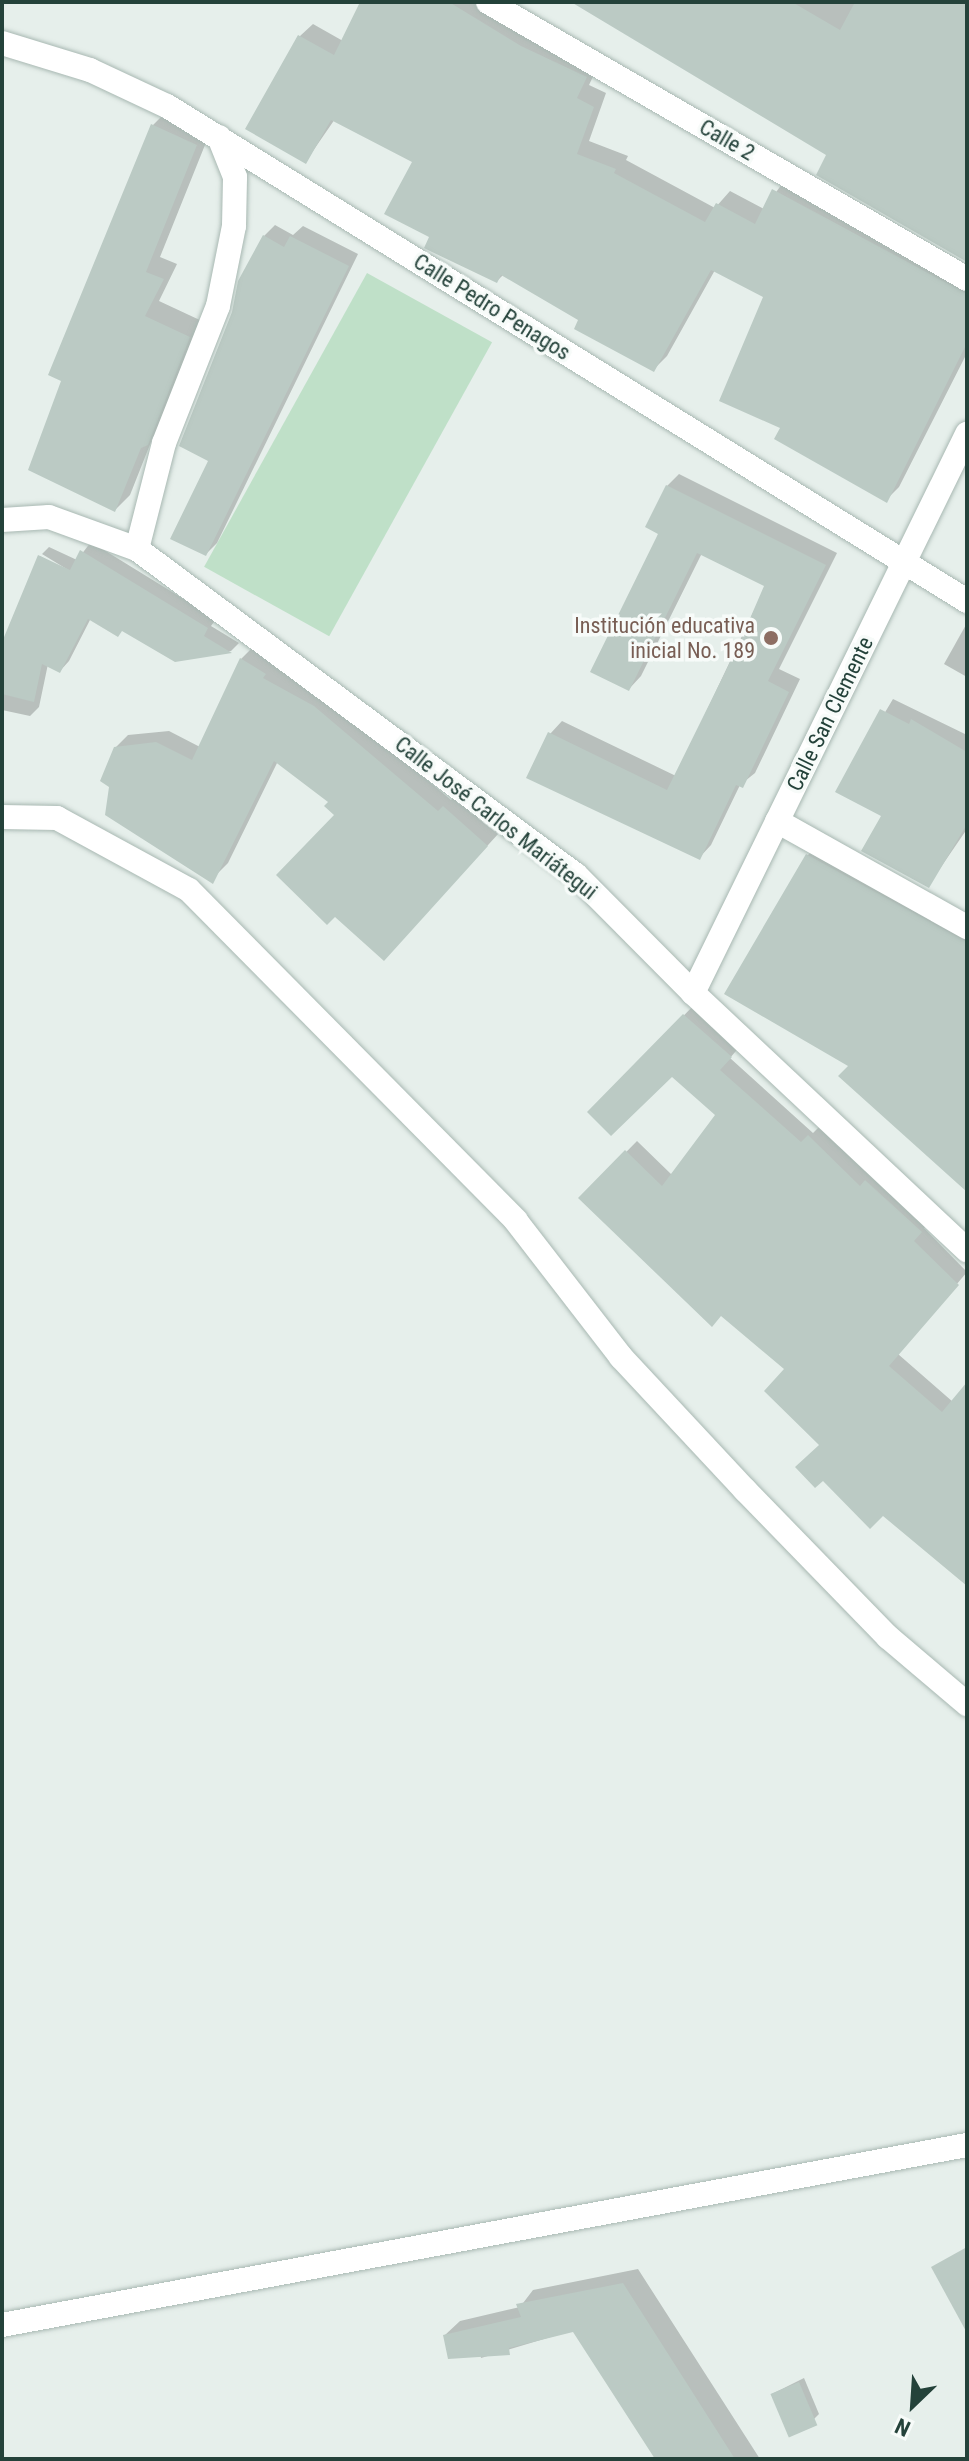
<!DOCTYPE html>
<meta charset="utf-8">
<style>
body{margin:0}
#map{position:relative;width:969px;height:2461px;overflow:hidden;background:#e6efeb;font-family:"Roboto Condensed",sans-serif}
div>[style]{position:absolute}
.green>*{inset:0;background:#bfe0c8;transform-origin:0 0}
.shadow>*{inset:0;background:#0003}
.building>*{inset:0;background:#bbcac4;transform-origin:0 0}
.roads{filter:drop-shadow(0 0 2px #a8b8b2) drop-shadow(0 0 2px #a8b8b2)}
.minor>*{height:24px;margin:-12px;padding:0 12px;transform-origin:12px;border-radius:12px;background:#fff}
.dots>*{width:22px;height:22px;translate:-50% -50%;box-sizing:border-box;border:4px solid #f7fbf9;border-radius:50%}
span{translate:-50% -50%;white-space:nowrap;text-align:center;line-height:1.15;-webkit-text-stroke:7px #f7fbf9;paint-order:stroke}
.street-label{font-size:22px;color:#24423a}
.education-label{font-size:22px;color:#785e54}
.right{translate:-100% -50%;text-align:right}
.frame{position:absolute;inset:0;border:4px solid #24423a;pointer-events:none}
.north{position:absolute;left:873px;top:2365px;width:80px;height:80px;-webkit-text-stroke:6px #f7fbf9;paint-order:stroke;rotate:205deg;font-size:22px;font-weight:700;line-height:32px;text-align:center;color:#24423a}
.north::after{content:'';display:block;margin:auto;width:28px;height:36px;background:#24423a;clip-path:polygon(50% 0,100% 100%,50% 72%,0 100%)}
</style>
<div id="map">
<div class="green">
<i style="left:367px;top:273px;width:143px;height:336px;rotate:29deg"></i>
</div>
<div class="shadow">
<i style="clip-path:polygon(362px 2px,486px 2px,599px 64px,589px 85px,606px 93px,589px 141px,628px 156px,626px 160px,715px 208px,730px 191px,764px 209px,787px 177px,967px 276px,967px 353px,899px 487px,886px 500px,783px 427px,766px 296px,715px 270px,667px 356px,654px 369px,581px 319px,504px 274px,497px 281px,431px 237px,415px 161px,335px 119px,306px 161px,300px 36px,313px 24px,343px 41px)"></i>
<i style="clip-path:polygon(613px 2px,967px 2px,967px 259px,829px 154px)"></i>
<i style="clip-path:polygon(168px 110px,211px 130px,160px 257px,177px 264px,159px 301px,204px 322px,163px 428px,153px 437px,130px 495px,115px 510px,153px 125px)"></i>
<i style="clip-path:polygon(275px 225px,293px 235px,303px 226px,358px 254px,217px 543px,206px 554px,210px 460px,264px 236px)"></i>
<i style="clip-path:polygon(679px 474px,837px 553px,779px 669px,800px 679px,755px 773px,740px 785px,711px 845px,699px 858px,550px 734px,562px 721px,676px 776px,766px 585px,702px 553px,641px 676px,629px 689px,667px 486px)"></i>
<i style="clip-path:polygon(91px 542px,216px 619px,211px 626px,239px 643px,231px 651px,175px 660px,123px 629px,91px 618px,69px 661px,60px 671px,48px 664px,39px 707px,30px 716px,2px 710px,2px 645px,40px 556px,78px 576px,42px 554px,49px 547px,77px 560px)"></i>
<i style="clip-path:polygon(967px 623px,967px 677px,944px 664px)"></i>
<i style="clip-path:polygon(253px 647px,327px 695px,451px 800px,456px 795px,499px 833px,396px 946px,331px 801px,278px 761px,228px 863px,215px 876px,115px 748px,128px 735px,169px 731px,200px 747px,241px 659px)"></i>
<i style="clip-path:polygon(893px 699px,967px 735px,967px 829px,928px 886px,884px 816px,838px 791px)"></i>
<i style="clip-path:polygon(820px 843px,967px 922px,967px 1188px,841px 1076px,851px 1065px,807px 856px)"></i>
<i style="clip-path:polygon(695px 1004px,741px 1045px,730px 1058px,813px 1133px,820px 1126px,932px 1220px,924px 1228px,967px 1272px,898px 1354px,953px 1402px,967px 1386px,967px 1582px,821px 1444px,786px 1368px,581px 1198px,637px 1141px,672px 1175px,717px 1115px,672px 1074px,590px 1112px)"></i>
<i style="clip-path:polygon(638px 2269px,760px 2459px,657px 2459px,574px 2330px,481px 2358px,480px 2352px,445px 2335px,460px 2321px,520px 2307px,533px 2290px)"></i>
<i style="clip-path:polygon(804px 2378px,819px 2414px,814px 2419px,772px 2394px)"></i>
</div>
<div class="building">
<i style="clip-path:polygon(360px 2px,449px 2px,521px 46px,587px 77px,577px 98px,594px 107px,577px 154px,616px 169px,614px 173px,705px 222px,716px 203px,755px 224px,772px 189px,967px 294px,967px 343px,887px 503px,774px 439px,780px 428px,719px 401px,763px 297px,711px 270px,654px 372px,574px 329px,578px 320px,501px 275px,497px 283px,432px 252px,424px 248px,429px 237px,384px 214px,412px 162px,331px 120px,306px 164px,245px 129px,298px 35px,334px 55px)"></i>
<i style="clip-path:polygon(571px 2px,792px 2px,840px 30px,855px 2px,967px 2px,967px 262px,816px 175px,826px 155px)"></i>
<i style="clip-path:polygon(151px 124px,197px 145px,146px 272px,164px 279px,145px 316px,190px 337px,148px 445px,141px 448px,115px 512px,28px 470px,61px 381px,48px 375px)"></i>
<i style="clip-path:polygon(263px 235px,284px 247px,290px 236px,349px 266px,206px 556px,170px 539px,208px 461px,179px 446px,232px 312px,238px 281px)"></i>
<i style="clip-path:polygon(666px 485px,826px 565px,768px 681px,789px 692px,743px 788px,736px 785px,700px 860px,526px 778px,548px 732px,667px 790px,739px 644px,764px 586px,697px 553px,629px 691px,590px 672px,658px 534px,645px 527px)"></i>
<i style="clip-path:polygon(80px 550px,208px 628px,204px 636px,232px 653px,175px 662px,122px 631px,118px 637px,88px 619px,60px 673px,42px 664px,34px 702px,2px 694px,2px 642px,38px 555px,70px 570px)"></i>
<i style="clip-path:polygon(240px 658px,266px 674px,263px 678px,314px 706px,438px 811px,443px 806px,488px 846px,384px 961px,335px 917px,327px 925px,276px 875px,334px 815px,324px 806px,328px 802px,274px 761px,213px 884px,105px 815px,109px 787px,100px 781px,114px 747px,156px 742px,192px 760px)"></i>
<i style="clip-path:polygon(880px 709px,909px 724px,911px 719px,967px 752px,967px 824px,929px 888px,861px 851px,881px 816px,835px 792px)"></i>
<i style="clip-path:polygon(806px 854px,967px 942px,967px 1192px,838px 1076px,848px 1066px,724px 994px)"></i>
<i style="clip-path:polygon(683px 1014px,732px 1057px,720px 1070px,801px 1142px,808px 1135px,860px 1186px,865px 1180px,922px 1232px,914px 1241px,959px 1285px,889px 1366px,942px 1412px,967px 1382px,967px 1586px,883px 1516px,870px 1529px,823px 1481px,815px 1488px,795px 1467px,819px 1445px,764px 1391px,784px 1369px,721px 1316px,712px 1327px,578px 1198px,625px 1150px,662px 1186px,715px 1115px,672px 1077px,611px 1136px,587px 1112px)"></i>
<i style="clip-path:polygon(967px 2247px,967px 2333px,931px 2267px)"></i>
<i style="clip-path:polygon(623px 2283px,735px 2459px,655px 2459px,573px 2332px,509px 2348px,510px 2355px,448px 2359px,443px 2335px,521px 2317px,516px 2304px)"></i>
<i style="left:799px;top:2382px;width:47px;height:31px;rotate:67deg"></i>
</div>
<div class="roads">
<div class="minor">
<i style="left:488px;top:2px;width:553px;rotate:30.04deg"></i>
<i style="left:2px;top:43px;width:92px;rotate:17.1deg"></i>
<i style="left:90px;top:70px;width:85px;rotate:25.1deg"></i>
<i style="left:167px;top:106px;width:941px;rotate:31.75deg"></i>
<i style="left:2px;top:520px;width:47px;rotate:-3.7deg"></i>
<i style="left:49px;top:517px;width:94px;rotate:20deg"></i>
<i style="left:137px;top:549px;width:547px;rotate:36.6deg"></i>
<i style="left:576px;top:875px;width:166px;rotate:45.2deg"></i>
<i style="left:693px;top:993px;width:376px;rotate:43.2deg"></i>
<i style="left:137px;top:549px;width:109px;rotate:-75.7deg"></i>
<i style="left:164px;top:443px;width:147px;rotate:-68.5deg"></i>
<i style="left:218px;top:306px;width:82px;rotate:-78.7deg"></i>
<i style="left:234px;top:226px;width:49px;rotate:-88.8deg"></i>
<i style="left:235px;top:177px;width:43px;rotate:-111.8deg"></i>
<i style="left:2px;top:817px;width:55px;rotate:1deg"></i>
<i style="left:57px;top:818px;width:150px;rotate:28.6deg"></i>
<i style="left:189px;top:890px;width:465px;rotate:45.3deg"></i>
<i style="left:516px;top:1221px;width:172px;rotate:52.3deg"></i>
<i style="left:621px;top:1357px;width:182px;rotate:47deg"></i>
<i style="left:745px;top:1490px;width:205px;rotate:45.8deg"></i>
<i style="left:888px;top:1637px;width:104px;rotate:40.3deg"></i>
<i style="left:777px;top:821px;width:218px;rotate:29.2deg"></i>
<i style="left:693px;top:993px;width:623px;rotate:-63.89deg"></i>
<i style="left:2px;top:2325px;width:982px;rotate:-10.57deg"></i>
</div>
</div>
<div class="dots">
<i style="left:771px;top:638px;background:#8d6e63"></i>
</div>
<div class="street-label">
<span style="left:727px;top:140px;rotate:30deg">Calle 2</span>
<span style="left:492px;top:307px;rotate:32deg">Calle Pedro Penagos</span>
<span style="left:830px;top:714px;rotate:-64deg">Calle San Clemente</span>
<span style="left:496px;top:818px;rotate:38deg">Calle José Carlos Mariátegui</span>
</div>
<div class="education-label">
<span class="right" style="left:755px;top:638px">Institución educativa<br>inicial No. 189</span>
</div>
<div class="frame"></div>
<div class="north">N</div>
</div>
